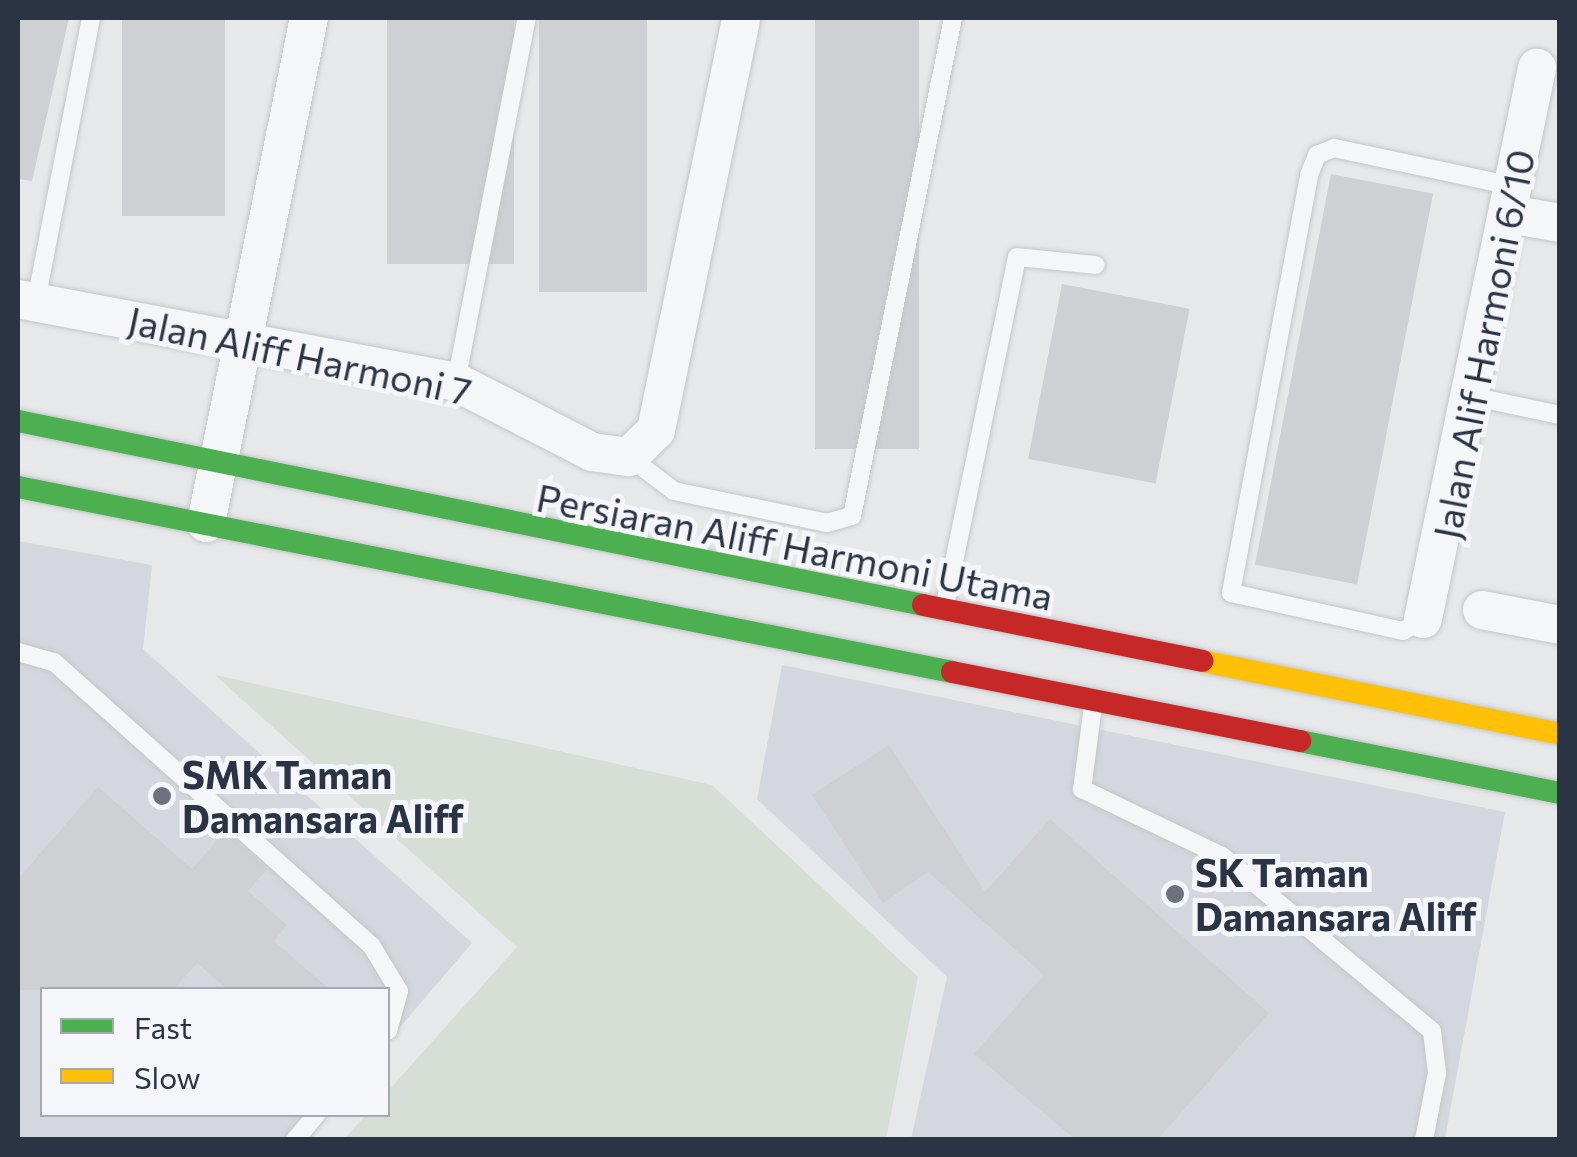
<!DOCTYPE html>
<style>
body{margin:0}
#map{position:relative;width:1577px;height:1157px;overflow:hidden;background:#e6e8ea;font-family:Commissioner,sans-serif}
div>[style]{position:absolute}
.built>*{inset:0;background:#d4d7dd}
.green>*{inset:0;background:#d6ded6}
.building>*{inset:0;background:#ced0d3;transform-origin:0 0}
.roads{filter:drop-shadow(0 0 2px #c4c6c8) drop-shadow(0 0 2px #c4c6c8)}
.lane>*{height:18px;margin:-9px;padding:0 9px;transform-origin:9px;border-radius:9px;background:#f5f6f7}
.street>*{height:38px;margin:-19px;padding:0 19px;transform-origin:19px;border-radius:19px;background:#f5f6f7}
.fast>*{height:22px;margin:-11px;padding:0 11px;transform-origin:11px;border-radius:11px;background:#4caf50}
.slow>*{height:22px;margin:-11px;padding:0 11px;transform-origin:11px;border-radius:11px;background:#ffc107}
.jam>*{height:22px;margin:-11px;padding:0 11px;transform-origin:11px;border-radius:11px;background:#c62828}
.dots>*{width:28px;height:28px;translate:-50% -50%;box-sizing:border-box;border:5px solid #f4f6f9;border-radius:50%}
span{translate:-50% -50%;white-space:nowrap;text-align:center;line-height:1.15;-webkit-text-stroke:10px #f4f6f9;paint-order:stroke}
.street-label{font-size:38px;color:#2b3445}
.poi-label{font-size:38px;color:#2b3445;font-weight:700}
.left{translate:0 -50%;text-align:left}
.frame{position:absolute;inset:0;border:20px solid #2b3445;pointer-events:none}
.legend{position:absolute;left:40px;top:987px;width:350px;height:130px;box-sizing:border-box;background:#f4f6f9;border:2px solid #a4a8b1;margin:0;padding:12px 18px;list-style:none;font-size:30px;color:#2b3445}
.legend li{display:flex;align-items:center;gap:20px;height:50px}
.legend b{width:50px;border:2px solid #a4a8b1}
</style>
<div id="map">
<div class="built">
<i style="clip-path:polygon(18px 541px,152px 565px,143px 649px,472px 943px,388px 1041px,388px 990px,42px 990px,42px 1114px,323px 1115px,302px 1139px,18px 1139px)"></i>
<i style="clip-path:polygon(782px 665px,1505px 812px,1445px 1139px,911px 1139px,947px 977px,757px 799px)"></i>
</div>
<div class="green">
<i style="clip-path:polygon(215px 675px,712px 785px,918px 977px,886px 1139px,344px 1139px,366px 1115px,388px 1114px,388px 1091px,517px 947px)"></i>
</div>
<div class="building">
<i style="clip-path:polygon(18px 18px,69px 18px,32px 181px,18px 179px)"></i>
<i style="left:122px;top:18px;width:103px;height:198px"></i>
<i style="left:387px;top:18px;width:127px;height:246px"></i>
<i style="left:539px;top:18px;width:108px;height:274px"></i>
<i style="left:815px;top:18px;width:104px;height:431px"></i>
<i style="left:1331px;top:174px;width:104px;height:398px;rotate:11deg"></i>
<i style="left:1062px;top:284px;width:130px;height:178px;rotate:11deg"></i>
<i style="clip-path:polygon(889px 745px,985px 892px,1050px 819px,1269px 1013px,1157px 1140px,1076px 1140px,974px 1054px,1044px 975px,928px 872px,883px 903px,812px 795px)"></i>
<i style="clip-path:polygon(98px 787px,192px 869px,225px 831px,267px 869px,248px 891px,287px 925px,274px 941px,330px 990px,228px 990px,197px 963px,173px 990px,18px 990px,18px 879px)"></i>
</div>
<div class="roads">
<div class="lane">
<i style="left:36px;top:301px;width:288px;rotate:-79deg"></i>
<i style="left:456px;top:382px;width:371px;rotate:-79deg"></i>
<i style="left:1470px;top:396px;width:92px;rotate:11.9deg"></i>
<i style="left:629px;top:457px;width:56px;rotate:37.1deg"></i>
<i style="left:674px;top:491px;width:156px;rotate:11.8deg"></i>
<i style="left:827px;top:523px;width:26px;rotate:-16deg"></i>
<i style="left:852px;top:516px;width:508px;rotate:-78.54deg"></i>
<i style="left:945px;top:605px;width:355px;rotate:-78.3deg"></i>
<i style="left:1017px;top:257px;width:79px;rotate:5.8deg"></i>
<i style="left:1423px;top:619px;width:23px;rotate:149deg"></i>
<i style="left:1403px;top:631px;width:176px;rotate:-167.5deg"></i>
<i style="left:1231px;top:593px;width:425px;rotate:-79.4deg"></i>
<i style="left:1309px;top:175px;width:22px;rotate:-68deg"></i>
<i style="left:1317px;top:155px;width:18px;rotate:-22deg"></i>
<i style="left:1334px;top:148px;width:183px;rotate:12deg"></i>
<i style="left:18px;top:652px;width:37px;rotate:16deg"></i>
<i style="left:54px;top:662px;width:425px;rotate:41.8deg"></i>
<i style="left:371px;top:945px;width:54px;rotate:58.7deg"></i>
<i style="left:399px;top:991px;width:41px;rotate:105.4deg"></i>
<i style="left:1093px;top:706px;width:84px;rotate:97.5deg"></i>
<i style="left:1082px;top:789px;width:155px;rotate:25.6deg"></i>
<i style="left:1222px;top:856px;width:273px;rotate:39.8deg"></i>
<i style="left:1432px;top:1031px;width:42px;rotate:83.2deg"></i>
<i style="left:1437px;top:1073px;width:68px;rotate:101deg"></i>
<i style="left:295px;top:1140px;width:34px;rotate:-50deg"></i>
</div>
<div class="street">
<i style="left:1509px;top:214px;width:52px;rotate:10deg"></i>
<i style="left:18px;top:299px;width:446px;rotate:10.7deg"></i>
<i style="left:456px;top:382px;width:153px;rotate:27.2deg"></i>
<i style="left:592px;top:452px;width:37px;rotate:8deg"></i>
<i style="left:629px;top:457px;width:38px;rotate:-45deg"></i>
<i style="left:656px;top:430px;width:421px;rotate:-78.3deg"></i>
<i style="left:206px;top:523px;width:515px;rotate:-78.47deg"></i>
<i style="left:1482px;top:610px;width:79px;rotate:10.9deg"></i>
<i style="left:1423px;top:619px;width:563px;rotate:-78.31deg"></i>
</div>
<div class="fast">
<i style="left:18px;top:421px;width:924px;rotate:11.49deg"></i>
<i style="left:18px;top:487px;width:952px;rotate:11.2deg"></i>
<i style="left:1300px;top:741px;width:265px;rotate:11.3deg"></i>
</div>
<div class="slow">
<i style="left:1202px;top:661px;width:365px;rotate:11.5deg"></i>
</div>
<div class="jam">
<i style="left:923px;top:605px;width:285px;rotate:11.3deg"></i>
<i style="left:952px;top:672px;width:355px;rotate:11.2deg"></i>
</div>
</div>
<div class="dots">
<i style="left:162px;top:796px;background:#6c737f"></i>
<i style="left:1175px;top:894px;background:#6c737f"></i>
</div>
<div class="street-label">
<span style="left:1483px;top:344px;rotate:-79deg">Jalan Alif Harmoni 6/10</span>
<span style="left:300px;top:355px;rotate:12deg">Jalan Aliff Harmoni 7</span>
<span style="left:795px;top:546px;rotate:11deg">Persiaran Aliff Harmoni Utama</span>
</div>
<div class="poi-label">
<span class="left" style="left:182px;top:796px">SMK Taman<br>Damansara Aliff</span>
<span class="left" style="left:1195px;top:894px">SK Taman<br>Damansara Aliff</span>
</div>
<div class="frame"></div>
<ul class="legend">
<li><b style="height:12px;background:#4caf50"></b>Fast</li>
<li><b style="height:12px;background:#ffc107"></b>Slow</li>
</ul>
</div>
